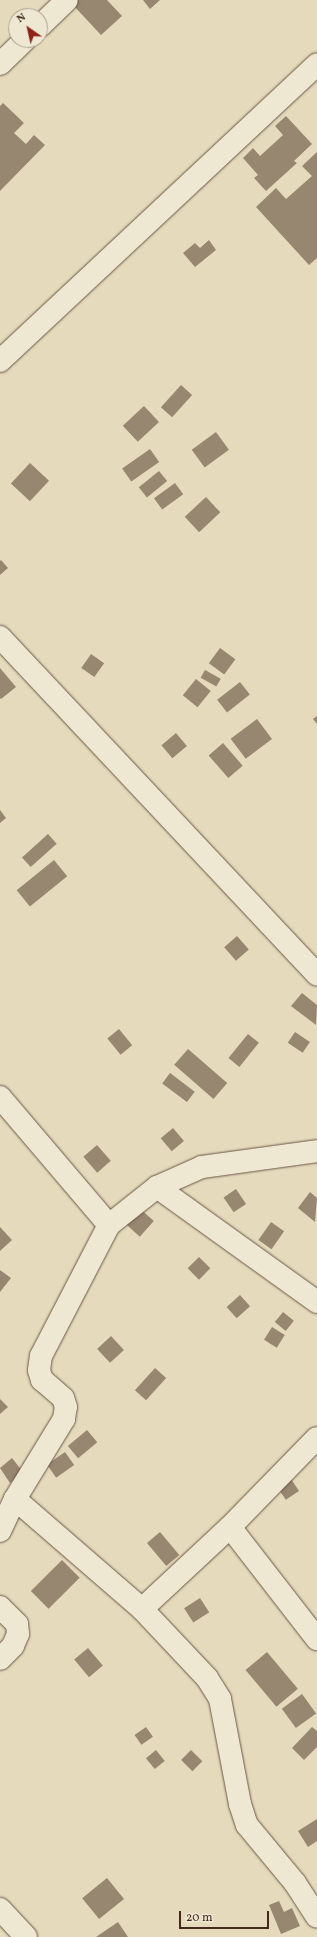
<!DOCTYPE html>
<style>
body{margin:0}
#map{position:relative;width:317px;height:1937px;overflow:hidden;background:#e5dbbc;font-family:Vollkorn,serif}
div>[style]{position:absolute}
.building>*{inset:0;background:#978670;transform-origin:0 0}
.roads{filter:drop-shadow(0 0 1px #6c5646) drop-shadow(0 0 1px #6c5646)}
.minor>*{height:22px;margin:-11px;padding:0 11px;transform-origin:11px;border-radius:11px;background:#eee8d3}
span{translate:-50% -50%;white-space:nowrap;text-align:center;line-height:1.15;-webkit-text-stroke:3.5px #eee8d3;paint-order:stroke}
.north{position:absolute;left:8px;top:8px;width:40px;height:40px;box-sizing:border-box;background:#eee8d3;border:1px solid #aa9c8b;border-radius:50%;rotate:326deg;font-size:11px;font-weight:700;line-height:16px;text-align:center;color:#43291e}
.north::after{content:'';display:block;margin:auto;width:14px;height:18px;background:#8f2418;clip-path:polygon(50% 0,100% 100%,50% 72%,0 100%)}
.scale{position:absolute;left:179px;top:1911px;width:90px;height:18px;box-sizing:border-box;border:2px solid #43291e;border-top:0;padding-left:5px;font-size:12px;line-height:14px;white-space:nowrap;color:#43291e;-webkit-text-stroke:3px #eee8d3;paint-order:stroke}
</style>
<div id="map">
<div class="building">
<i style="clip-path:polygon(78px 0,107px 0,122px 16px,101px 35px,73px 5px)"></i>
<i style="clip-path:polygon(143px 0,160px 0,150px 9px)"></i>
<i style="clip-path:polygon(3px 103px,24px 123px,14px 133px,26px 144px,34px 135px,45px 145px,0 191px,0 106px)"></i>
<i style="clip-path:polygon(286px 116px,312px 144px,294px 161px,297px 163px,266px 191px,254px 178px,258px 175px,243px 158px,253px 148px,260px 156px,283px 135px,275px 126px)"></i>
<i style="clip-path:polygon(317px 152px,317px 258px,309px 265px,256px 207px,276px 188px,286px 199px,312px 176px,302px 166px)"></i>
<i style="clip-path:polygon(209px 240px,216px 250px,195px 267px,183px 253px,195px 243px,200px 248px)"></i>
<i style="left:181px;top:385px;width:15px;height:30px;rotate:42deg"></i>
<i style="left:144px;top:406px;width:22px;height:29px;rotate:47deg"></i>
<i style="left:216px;top:432px;width:22px;height:30px;rotate:54deg"></i>
<i style="left:150px;top:449px;width:16px;height:34px;rotate:55deg"></i>
<i style="left:30px;top:463px;width:26px;height:28px;rotate:43deg"></i>
<i style="left:159px;top:471px;width:13px;height:26px;rotate:51deg"></i>
<i style="left:175px;top:483px;width:14px;height:26px;rotate:54deg"></i>
<i style="left:206px;top:497px;width:21px;height:29px;rotate:47deg"></i>
<i style="clip-path:polygon(1px 560px,8px 568px,0 575px,0 561px)"></i>
<i style="left:220px;top:648px;width:19px;height:19px;rotate:36deg"></i>
<i style="left:91px;top:654px;width:16px;height:17px;rotate:35deg"></i>
<i style="clip-path:polygon(0 668px,16px 687px,1px 699px,0 698px)"></i>
<i style="left:205px;top:670px;width:18px;height:9px;rotate:29deg"></i>
<i style="left:196px;top:679px;width:19px;height:21px;rotate:39deg"></i>
<i style="left:240px;top:682px;width:16px;height:29px;rotate:52deg"></i>
<i style="clip-path:polygon(317px 716px,317px 724px,313px 719px)"></i>
<i style="left:257px;top:719px;width:25px;height:33px;rotate:53deg"></i>
<i style="left:176px;top:733px;width:17px;height:19px;rotate:50deg"></i>
<i style="left:223px;top:743px;width:30px;height:19px;rotate:49deg"></i>
<i style="clip-path:polygon(0 810px,6px 818px,0 823px)"></i>
<i style="left:48px;top:834px;width:13px;height:35px;rotate:48deg"></i>
<i style="left:54px;top:860px;width:21px;height:48px;rotate:51deg"></i>
<i style="left:237px;top:936px;width:18px;height:17px;rotate:49deg"></i>
<i style="clip-path:polygon(302px 993px,317px 1005px,316px 1025px,291px 1006px)"></i>
<i style="left:119px;top:1029px;width:21px;height:15px;rotate:51deg"></i>
<i style="left:295px;top:1032px;width:18px;height:13px;rotate:34deg"></i>
<i style="left:248px;top:1034px;width:14px;height:31px;rotate:39deg"></i>
<i style="left:188px;top:1049px;width:52px;height:21px;rotate:41deg"></i>
<i style="left:170px;top:1073px;width:31px;height:13px;rotate:37deg"></i>
<i style="left:173px;top:1128px;width:17px;height:16px;rotate:50deg"></i>
<i style="left:97px;top:1145px;width:21px;height:18px;rotate:49deg"></i>
<i style="left:236px;top:1189px;width:18px;height:15px;rotate:56deg"></i>
<i style="clip-path:polygon(310px 1192px,317px 1198px,315px 1222px,298px 1208px)"></i>
<i style="left:136px;top:1205px;width:24px;height:21px;rotate:42deg"></i>
<i style="left:271px;top:1222px;width:16px;height:22px;rotate:35deg"></i>
<i style="clip-path:polygon(0 1227px,12px 1240px,0 1251px)"></i>
<i style="left:199px;top:1257px;width:16px;height:16px;rotate:45deg"></i>
<i style="clip-path:polygon(0 1270px,11px 1278px,0 1292px)"></i>
<i style="left:240px;top:1295px;width:15px;height:18px;rotate:48deg"></i>
<i style="left:283px;top:1312px;width:14px;height:13px;rotate:39deg"></i>
<i style="left:272px;top:1327px;width:15px;height:15px;rotate:32deg"></i>
<i style="left:111px;top:1336px;width:19px;height:19px;rotate:47deg"></i>
<i style="left:155px;top:1368px;width:15px;height:30px;rotate:42deg"></i>
<i style="clip-path:polygon(0 1399px,8px 1407px,0 1414px)"></i>
<i style="left:87px;top:1430px;width:16px;height:25px;rotate:50deg"></i>
<i style="left:65px;top:1452px;width:16px;height:22px;rotate:55deg"></i>
<i style="clip-path:polygon(12px 1458px,23px 1472px,10px 1483px,0 1468px)"></i>
<i style="left:289px;top:1476px;width:18px;height:16px;rotate:56deg"></i>
<i style="left:160px;top:1532px;width:30px;height:17px;rotate:50deg"></i>
<i style="left:62px;top:1560px;width:25px;height:44px;rotate:45deg"></i>
<i style="left:200px;top:1598px;width:17px;height:19px;rotate:57deg"></i>
<i style="left:88px;top:1648px;width:23px;height:18px;rotate:50deg"></i>
<i style="left:267px;top:1652px;width:48px;height:28px;rotate:50deg"></i>
<i style="left:302px;top:1694px;width:24px;height:25px;rotate:54deg"></i>
<i style="left:146px;top:1727px;width:12px;height:14px;rotate:55deg"></i>
<i style="clip-path:polygon(312px 1727px,317px 1731px,317px 1747px,304px 1760px,292px 1748px)"></i>
<i style="left:156px;top:1750px;width:14px;height:13px;rotate:51deg"></i>
<i style="left:191px;top:1750px;width:16px;height:14px;rotate:45deg"></i>
<i style="clip-path:polygon(317px 1819px,317px 1841px,308px 1847px,298px 1831px)"></i>
<i style="left:107px;top:1878px;width:27px;height:32px;rotate:51deg"></i>
<i style="clip-path:polygon(279px 1901px,284px 1912px,292px 1908px,300px 1926px,281px 1934px,269px 1905px)"></i>
<i style="clip-path:polygon(118px 1922px,128px 1937px,96px 1937px)"></i>
</div>
<div class="roads">
<div class="minor">
<i style="left:40px;top:26px;width:37px;rotate:-44deg"></i>
<i style="left:0;top:64px;width:35px;rotate:-44deg"></i>
<i style="left:0;top:361px;width:434px;rotate:-43.1deg"></i>
<i style="left:0;top:637px;width:463px;rotate:46.8deg"></i>
<i style="left:0;top:1097px;width:168px;rotate:49.6deg"></i>
<i style="left:157px;top:1187px;width:197px;rotate:35.7deg"></i>
<i style="left:15px;top:1499px;width:168px;rotate:40.9deg"></i>
<i style="left:142px;top:1609px;width:120px;rotate:-43deg"></i>
<i style="left:230px;top:1527px;width:142px;rotate:52.2deg"></i>
<i style="left:230px;top:1527px;width:124px;rotate:-45.7deg"></i>
<i style="left:0;top:1531px;width:35px;rotate:-65deg"></i>
<i style="left:15px;top:1499px;width:94px;rotate:-58.5deg"></i>
<i style="left:64px;top:1419px;width:12px;rotate:-81deg"></i>
<i style="left:66px;top:1407px;width:9px;rotate:-108deg"></i>
<i style="left:63px;top:1398px;width:28px;rotate:-139deg"></i>
<i style="left:42px;top:1380px;width:10px;rotate:-107deg"></i>
<i style="left:39px;top:1370px;width:14px;rotate:-82deg"></i>
<i style="left:41px;top:1356px;width:148px;rotate:-62.6deg"></i>
<i style="left:109px;top:1225px;width:61px;rotate:-38.4deg"></i>
<i style="left:157px;top:1187px;width:49px;rotate:-24deg"></i>
<i style="left:202px;top:1167px;width:116px;rotate:-7.9deg"></i>
<i style="left:0;top:1607px;width:24px;rotate:45deg"></i>
<i style="left:17px;top:1624px;width:10px;rotate:84deg"></i>
<i style="left:18px;top:1634px;width:13px;rotate:113deg"></i>
<i style="left:13px;top:1646px;width:18px;rotate:135deg"></i>
<i style="left:142px;top:1609px;width:95px;rotate:46.7deg"></i>
<i style="left:207px;top:1678px;width:25px;rotate:58deg"></i>
<i style="left:220px;top:1699px;width:107px;rotate:79.2deg"></i>
<i style="left:240px;top:1804px;width:22px;rotate:72deg"></i>
<i style="left:247px;top:1825px;width:75px;rotate:50.4deg"></i>
<i style="left:295px;top:1883px;width:40px;rotate:57.1deg"></i>
<i style="left:0;top:1909px;width:38px;rotate:47deg"></i>
</div>
</div>
<div class="north">N</div>
<div class="scale">20 m</div>
</div>
